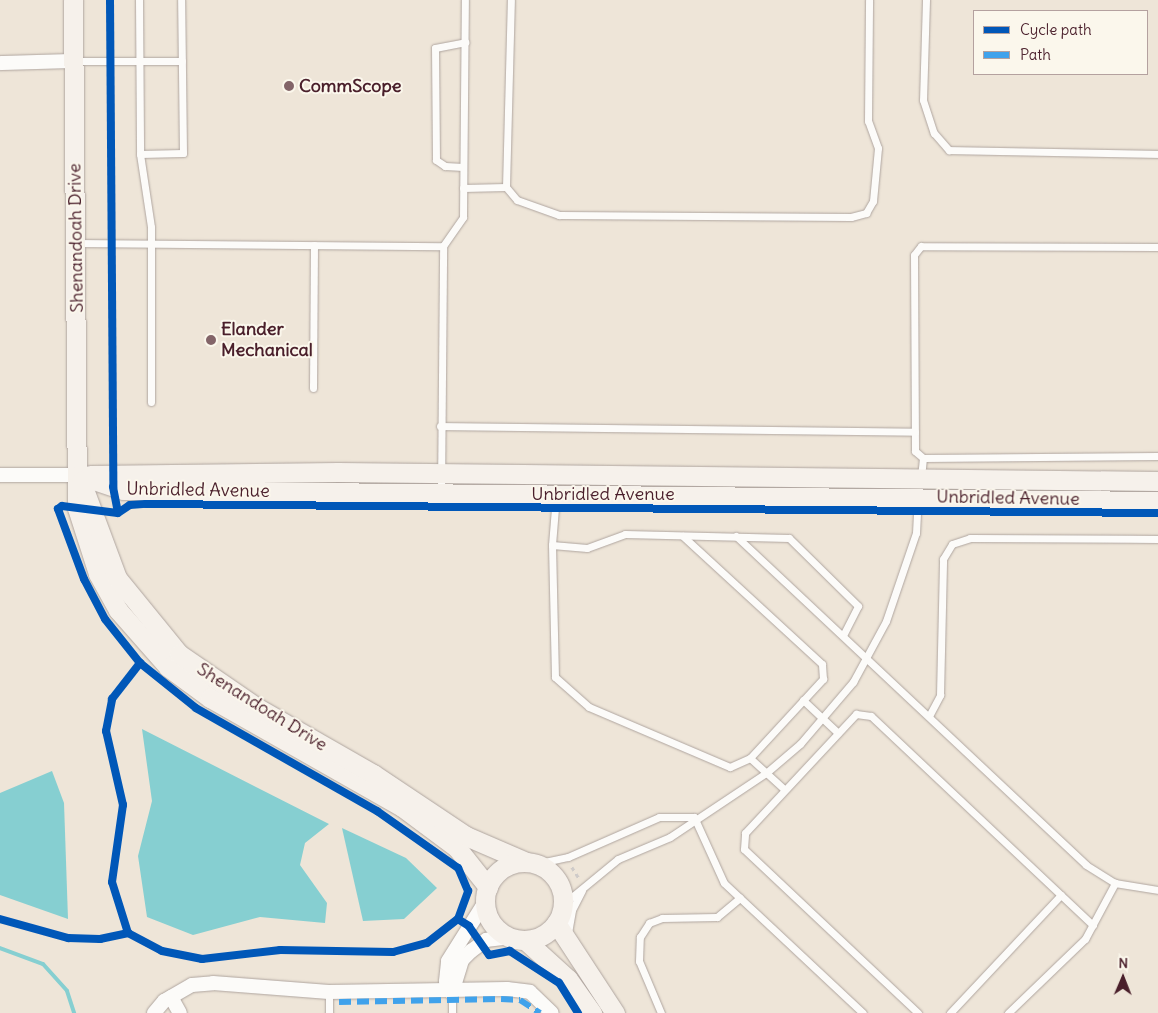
<!DOCTYPE html>
<style>
body{margin:0}
#map{position:relative;width:1158px;height:1013px;overflow:hidden;background:#eee5d8;font-family:Delius,sans-serif}
div>[style]{position:absolute}
.water>*{inset:0;background:#86cfd1}
.stream>*{height:4px;margin:-2px;padding:0 2px;transform-origin:2px;border-radius:2px;background:#86cfd1}
.path>*{height:2.5px;margin-top:-1.25px;transform-origin:0;background:repeating-linear-gradient(90deg,#cfcbc9 0 4px,transparent 0 8px)}
.roads{filter:drop-shadow(0 0 1px #afa59f) drop-shadow(0 0 1px #afa59f)}
.lane>*{height:7px;margin:-3.5px;padding:0 3.5px;transform-origin:3.5px;border-radius:3.5px;background:#fcfbf9}
.street>*{height:14px;margin:-7px;padding:0 7px;transform-origin:7px;border-radius:7px;background:#fcfbf9}
.secondary>*{height:19px;margin:-9.5px;padding:0 9.5px;transform-origin:9.5px;border-radius:9.5px;background:#f6f1eb}
.secondary>.ring{margin:-9.5px;padding:0;box-sizing:content-box;background:none;border:19px solid #f6f1eb;border-radius:50%}
.quiet>*{height:6px;margin-top:-3px;transform-origin:0;background:repeating-linear-gradient(90deg,#40a2eb 0 12px,transparent 0 18px)}
.cycleway>*{height:8px;margin:-4px;padding:0 4px;transform-origin:4px;border-radius:4px;background:#0057b8}
.dots>*{width:14px;height:14px;translate:-50% -50%;box-sizing:border-box;border:2px solid #fbf7ec;border-radius:50%}
span{translate:-50% -50%;white-space:nowrap;text-align:center;line-height:1.15;-webkit-text-stroke:4px #fbf7ec;paint-order:stroke}
.poi-label{font-size:18px;color:#4a1f2b;font-weight:700}
.left{translate:0 -50%;text-align:left}
.street-label{font-size:18px;color:#4a1f2b}
.legend{position:absolute;left:973px;top:10px;width:175px;height:65px;box-sizing:border-box;background:#fbf7ec;border:1px solid #b4a19f;margin:0;padding:6px 9px;list-style:none;font-size:15px;color:#4a1f2b}
.legend li{display:flex;align-items:center;gap:10px;height:25px}
.legend b{width:25px;border:1px solid #b4a19f}
.north{position:absolute;left:1098px;top:953px;width:50px;height:50px;-webkit-text-stroke:4px #fbf7ec;paint-order:stroke;rotate:1deg;font-size:14px;font-weight:700;line-height:20px;text-align:center;color:#4a1f2b}
.north::after{content:'';display:block;margin:auto;width:18px;height:22px;background:#4a1f2b;clip-path:polygon(50% 0,100% 100%,50% 72%,0 100%)}
</style>
<div id="map">
<div class="water">
<i style="clip-path:polygon(142px 729px,329px 824px,305px 843px,300px 865px,327px 903px,325px 923px,260px 917px,193px 935px,147px 917px,138px 856px,152px 801px)"></i>
<i style="clip-path:polygon(52px 771px,64px 803px,68px 919px,0 895px,0 793px)"></i>
<i style="clip-path:polygon(342px 828px,406px 858px,437px 888px,404px 919px,363px 921px)"></i>
</div>
<div class="stream">
<i style="left:0;top:948px;width:46px;rotate:20.4deg"></i>
<i style="left:43px;top:964px;width:36px;rotate:48deg"></i>
<i style="left:67px;top:991px;width:23px;rotate:72deg"></i>
</div>
<div class="path">
<i style="left:572px;top:867px;width:13px;rotate:58deg"></i>
</div>
<div class="roads">
<div class="lane">
<i style="left:139px;top:0;width:154px;rotate:89.6deg"></i>
<i style="left:140px;top:154px;width:43px;rotate:-1.3deg"></i>
<i style="left:183px;top:153px;width:153px;rotate:-90.7deg"></i>
<i style="left:926px;top:0;width:100px;rotate:91.7deg"></i>
<i style="left:923px;top:100px;width:35px;rotate:72deg"></i>
<i style="left:934px;top:133px;width:23px;rotate:49deg"></i>
<i style="left:949px;top:150px;width:209px;rotate:1.1deg"></i>
<i style="left:75px;top:61px;width:107px"></i>
<i style="left:140px;top:154px;width:74px;rotate:81.4deg"></i>
<i style="left:151px;top:227px;width:175px;rotate:90deg"></i>
<i style="left:463px;top:167px;width:18px;rotate:-177deg"></i>
<i style="left:445px;top:166px;width:11px;rotate:-146deg"></i>
<i style="left:436px;top:160px;width:112px;rotate:-90.5deg"></i>
<i style="left:435px;top:48px;width:31px;rotate:-11deg"></i>
<i style="left:506px;top:187px;width:187px;rotate:-88.5deg"></i>
<i style="left:463px;top:188px;width:43px;rotate:-1.3deg"></i>
<i style="left:506px;top:187px;width:17px;rotate:50deg"></i>
<i style="left:517px;top:200px;width:45px;rotate:19.7deg"></i>
<i style="left:559px;top:215px;width:292px;rotate:0.4deg"></i>
<i style="left:851px;top:217px;width:16px;rotate:-15deg"></i>
<i style="left:866px;top:213px;width:14px;rotate:-60deg"></i>
<i style="left:873px;top:201px;width:53px;rotate:-84.6deg"></i>
<i style="left:878px;top:148px;width:29px;rotate:-110deg"></i>
<i style="left:868px;top:121px;width:121px;rotate:-89.5deg"></i>
<i style="left:76px;top:243px;width:367px;rotate:0.5deg"></i>
<i style="left:443px;top:246px;width:35px;rotate:-55deg"></i>
<i style="left:463px;top:217px;width:217px;rotate:-89.5deg"></i>
<i style="left:1158px;top:247px;width:237px;rotate:-179.8deg"></i>
<i style="left:921px;top:246px;width:11px;rotate:128deg"></i>
<i style="left:914px;top:255px;width:196px;rotate:89.7deg"></i>
<i style="left:915px;top:451px;width:11px;rotate:41deg"></i>
<i style="left:923px;top:458px;width:235px;rotate:-0.5deg"></i>
<i style="left:313px;top:388px;width:143px;rotate:-89.6deg"></i>
<i style="left:440px;top:426px;width:475px;rotate:0.7deg"></i>
<i style="left:921px;top:477px;width:19px;rotate:-84deg"></i>
<i style="left:441px;top:492px;width:246px;rotate:-89.5deg"></i>
<i style="left:556px;top:496px;width:49px;rotate:94.7deg"></i>
<i style="left:552px;top:545px;width:132px;rotate:88.7deg"></i>
<i style="left:555px;top:677px;width:45px;rotate:41.4deg"></i>
<i style="left:589px;top:707px;width:153px;rotate:23.1deg"></i>
<i style="left:730px;top:767px;width:22px;rotate:-24deg"></i>
<i style="left:750px;top:758px;width:108px;rotate:-47.3deg"></i>
<i style="left:823px;top:679px;width:15px;rotate:-94deg"></i>
<i style="left:822px;top:664px;width:189px;rotate:-137.4deg"></i>
<i style="left:736px;top:536px;width:480px;rotate:43.2deg"></i>
<i style="left:1086px;top:865px;width:34px;rotate:32deg"></i>
<i style="left:552px;top:545px;width:35px;rotate:5deg"></i>
<i style="left:587px;top:548px;width:40px;rotate:-20.2deg"></i>
<i style="left:625px;top:534px;width:164px;rotate:1.4deg"></i>
<i style="left:789px;top:538px;width:97px;rotate:44.6deg"></i>
<i style="left:858px;top:606px;width:33px;rotate:117deg"></i>
<i style="left:803px;top:700px;width:48px;rotate:43.3deg"></i>
<i style="left:929px;top:716px;width:24px;rotate:-62deg"></i>
<i style="left:940px;top:695px;width:136px;rotate:-88.7deg"></i>
<i style="left:943px;top:559px;width:17px;rotate:-59deg"></i>
<i style="left:952px;top:544px;width:19px;rotate:-18deg"></i>
<i style="left:970px;top:538px;width:188px;rotate:0.3deg"></i>
<i style="left:750px;top:758px;width:46px;rotate:42.4deg"></i>
<i style="left:694px;top:817px;width:72px;rotate:65.6deg"></i>
<i style="left:724px;top:883px;width:190px;rotate:43.1deg"></i>
<i style="left:535px;top:864px;width:34px;rotate:-12deg"></i>
<i style="left:568px;top:857px;width:99px;rotate:-23.7deg"></i>
<i style="left:659px;top:817px;width:35px"></i>
<i style="left:562px;top:905px;width:72px;rotate:-39.4deg"></i>
<i style="left:618px;top:859px;width:56px;rotate:-22.9deg"></i>
<i style="left:670px;top:837px;width:115px;rotate:-33.7deg"></i>
<i style="left:766px;top:773px;width:45px;rotate:-40.5deg"></i>
<i style="left:800px;top:744px;width:82px;rotate:-49.5deg"></i>
<i style="left:853px;top:682px;width:69px;rotate:-61.6deg"></i>
<i style="left:886px;top:621px;width:93px;rotate:-71.2deg"></i>
<i style="left:916px;top:533px;width:33px;rotate:-87deg"></i>
<i style="left:568px;top:933px;width:23px;rotate:-80deg"></i>
<i style="left:572px;top:910px;width:22px;rotate:-63deg"></i>
<i style="left:452px;top:993px;width:20px;rotate:90deg"></i>
<i style="left:329px;top:1013px;width:21px;rotate:-90deg"></i>
<i style="left:661px;top:1013px;width:56px;rotate:-112.9deg"></i>
<i style="left:639px;top:961px;width:24px;rotate:-88deg"></i>
<i style="left:640px;top:937px;width:17px;rotate:-57deg"></i>
<i style="left:649px;top:923px;width:14px;rotate:-21deg"></i>
<i style="left:662px;top:918px;width:55px;rotate:-1deg"></i>
<i style="left:717px;top:917px;width:30px;rotate:-40deg"></i>
<i style="left:918px;top:1013px;width:239px;rotate:-136.7deg"></i>
<i style="left:744px;top:849px;width:16px;rotate:-86deg"></i>
<i style="left:745px;top:833px;width:163px;rotate:-47deg"></i>
<i style="left:856px;top:714px;width:15px;rotate:8deg"></i>
<i style="left:871px;top:716px;width:305px;rotate:43.3deg"></i>
<i style="left:950px;top:1013px;width:162px;rotate:-46.8deg"></i>
<i style="left:1008px;top:1013px;width:107px;rotate:-43.9deg"></i>
<i style="left:1085px;top:939px;width:64px;rotate:-61.8deg"></i>
<i style="left:1115px;top:883px;width:44px;rotate:9.2deg"></i>
</div>
<div class="street">
<i style="left:0;top:63px;width:73px;rotate:-1.6deg"></i>
<i style="left:0;top:475px;width:79px"></i>
<i style="left:452px;top:993px;width:13px;rotate:-117deg"></i>
<i style="left:446px;top:981px;width:20px;rotate:-84deg"></i>
<i style="left:448px;top:961px;width:70px;rotate:-57.9deg"></i>
<i style="left:452px;top:993px;width:34px;rotate:-73deg"></i>
<i style="left:462px;top:960px;width:13px;rotate:-45deg"></i>
<i style="left:471px;top:951px;width:19px;rotate:-36deg"></i>
<i style="left:486px;top:940px;width:23px;rotate:-7deg"></i>
<i style="left:171px;top:997px;width:18px;rotate:61deg"></i>
<i style="left:154px;top:1013px;width:16px;rotate:-50deg"></i>
<i style="left:164px;top:1001px;width:32px;rotate:-30deg"></i>
<i style="left:192px;top:985px;width:21px;rotate:-5deg"></i>
<i style="left:213px;top:983px;width:116px;rotate:4.4deg"></i>
<i style="left:329px;top:992px;width:178px;rotate:-1deg"></i>
<i style="left:507px;top:989px;width:23px;rotate:7deg"></i>
<i style="left:530px;top:992px;width:30px;rotate:44deg"></i>
</div>
<div class="secondary">
<i style="left:73px;top:0;width:508px;rotate:89.55deg"></i>
<i style="left:77px;top:508px;width:69px;rotate:72.3deg"></i>
<i style="left:98px;top:574px;width:41px;rotate:60.9deg"></i>
<i style="left:118px;top:610px;width:76px;rotate:48.7deg"></i>
<i style="left:168px;top:667px;width:52px;rotate:36.4deg"></i>
<i style="left:210px;top:698px;width:221px;rotate:29.6deg"></i>
<i style="left:402px;top:807px;width:69px;rotate:36.7deg"></i>
<i style="left:457px;top:848px;width:50px;rotate:51.5deg"></i>
<i style="left:79px;top:475px;width:46px;rotate:18.8deg"></i>
<i style="left:123px;top:490px;width:1035px;rotate:0.61deg"></i>
<i style="left:90px;top:475px;width:248px;rotate:-0.7deg"></i>
<i style="left:338px;top:472px;width:820px;rotate:0.63deg"></i>
<i style="left:81px;top:481px;width:103px;rotate:69.6deg"></i>
<i style="left:117px;top:578px;width:98px;rotate:50.8deg"></i>
<i style="left:179px;top:654px;width:93px;rotate:34.5deg"></i>
<i style="left:256px;top:707px;width:135px;rotate:29.8deg"></i>
<i style="left:373px;top:774px;width:112px;rotate:33.7deg"></i>
<i style="left:466px;top:836px;width:65px;rotate:23.4deg"></i>
<i class="ring" style="left:485px;top:862px;width:59px;height:59px"></i>
<i style="left:556px;top:923px;width:108px;rotate:56.8deg"></i>
<i style="left:525px;top:940px;width:58px;rotate:42.2deg"></i>
<i style="left:568px;top:979px;width:42px;rotate:54.8deg"></i>
</div>
</div>
<div class="quiet">
<i style="left:339px;top:1002px;width:162px;rotate:-1.1deg"></i>
<i style="left:501px;top:999px;width:19px;rotate:3deg"></i>
<i style="left:520px;top:1000px;width:24px;rotate:33deg"></i>
</div>
<div class="cycleway">
<i style="left:110px;top:0;width:487px;rotate:89.6deg"></i>
<i style="left:113px;top:487px;width:26px;rotate:79deg"></i>
<i style="left:0;top:919px;width:71px;rotate:15.6deg"></i>
<i style="left:68px;top:938px;width:32px;rotate:2deg"></i>
<i style="left:100px;top:939px;width:29px;rotate:-12deg"></i>
<i style="left:128px;top:933px;width:38px;rotate:28deg"></i>
<i style="left:162px;top:951px;width:41px;rotate:11.3deg"></i>
<i style="left:202px;top:959px;width:79px;rotate:-6.6deg"></i>
<i style="left:280px;top:950px;width:113px;rotate:1deg"></i>
<i style="left:393px;top:952px;width:35px;rotate:-15deg"></i>
<i style="left:427px;top:943px;width:39px;rotate:-38deg"></i>
<i style="left:128px;top:933px;width:53px;rotate:-107.4deg"></i>
<i style="left:112px;top:882px;width:78px;rotate:-81.9deg"></i>
<i style="left:123px;top:805px;width:76px;rotate:-102.9deg"></i>
<i style="left:106px;top:731px;width:33px;rotate:-79deg"></i>
<i style="left:112px;top:699px;width:46px;rotate:-52.1deg"></i>
<i style="left:578px;top:1013px;width:36px;rotate:-122deg"></i>
<i style="left:559px;top:983px;width:59px;rotate:-146.9deg"></i>
<i style="left:510px;top:951px;width:21px;rotate:169deg"></i>
<i style="left:489px;top:955px;width:35px;rotate:-125deg"></i>
<i style="left:469px;top:926px;width:13px;rotate:-148deg"></i>
<i style="left:458px;top:919px;width:30px;rotate:-70deg"></i>
<i style="left:468px;top:891px;width:25px;rotate:-113deg"></i>
<i style="left:458px;top:868px;width:99px;rotate:-144.9deg"></i>
<i style="left:377px;top:811px;width:208px;rotate:-150.4deg"></i>
<i style="left:196px;top:708px;width:72px;rotate:-141.2deg"></i>
<i style="left:140px;top:663px;width:56px;rotate:-128.5deg"></i>
<i style="left:105px;top:619px;width:45px;rotate:-117.7deg"></i>
<i style="left:84px;top:579px;width:75px;rotate:-110.4deg"></i>
<i style="left:58px;top:509px;width:5px;rotate:-37deg"></i>
<i style="left:62px;top:506px;width:56px;rotate:7.1deg"></i>
<i style="left:118px;top:513px;width:14px;rotate:-34deg"></i>
<i style="left:130px;top:505px;width:16px;rotate:-4deg"></i>
<i style="left:146px;top:504px;width:1012px;rotate:0.51deg"></i>
</div>
<div class="dots">
<i style="left:289px;top:86px;background:#836468"></i>
<i style="left:211px;top:340px;background:#836468"></i>
</div>
<div class="poi-label">
<span class="left" style="left:299px;top:86px">CommScope</span>
<span class="left" style="left:221px;top:340px">Elander<br>Mechanical</span>
</div>
<div class="street-label">
<span style="left:76px;top:238px;rotate:-91deg">Shenandoah Drive</span>
<span style="left:198px;top:490px;rotate:1deg">Unbridled Avenue</span>
<span style="left:603px;top:494px">Unbridled Avenue</span>
<span style="left:1008px;top:498px;rotate:1deg">Unbridled Avenue</span>
<span style="left:262px;top:707px;rotate:32deg">Shenandoah Drive</span>
</div>
<ul class="legend">
<li><b style="height:6px;background:#0057b8"></b>Cycle path</li>
<li><b style="height:6px;background:#40a2eb"></b>Path</li>
</ul>
<div class="north">N</div>
</div>
